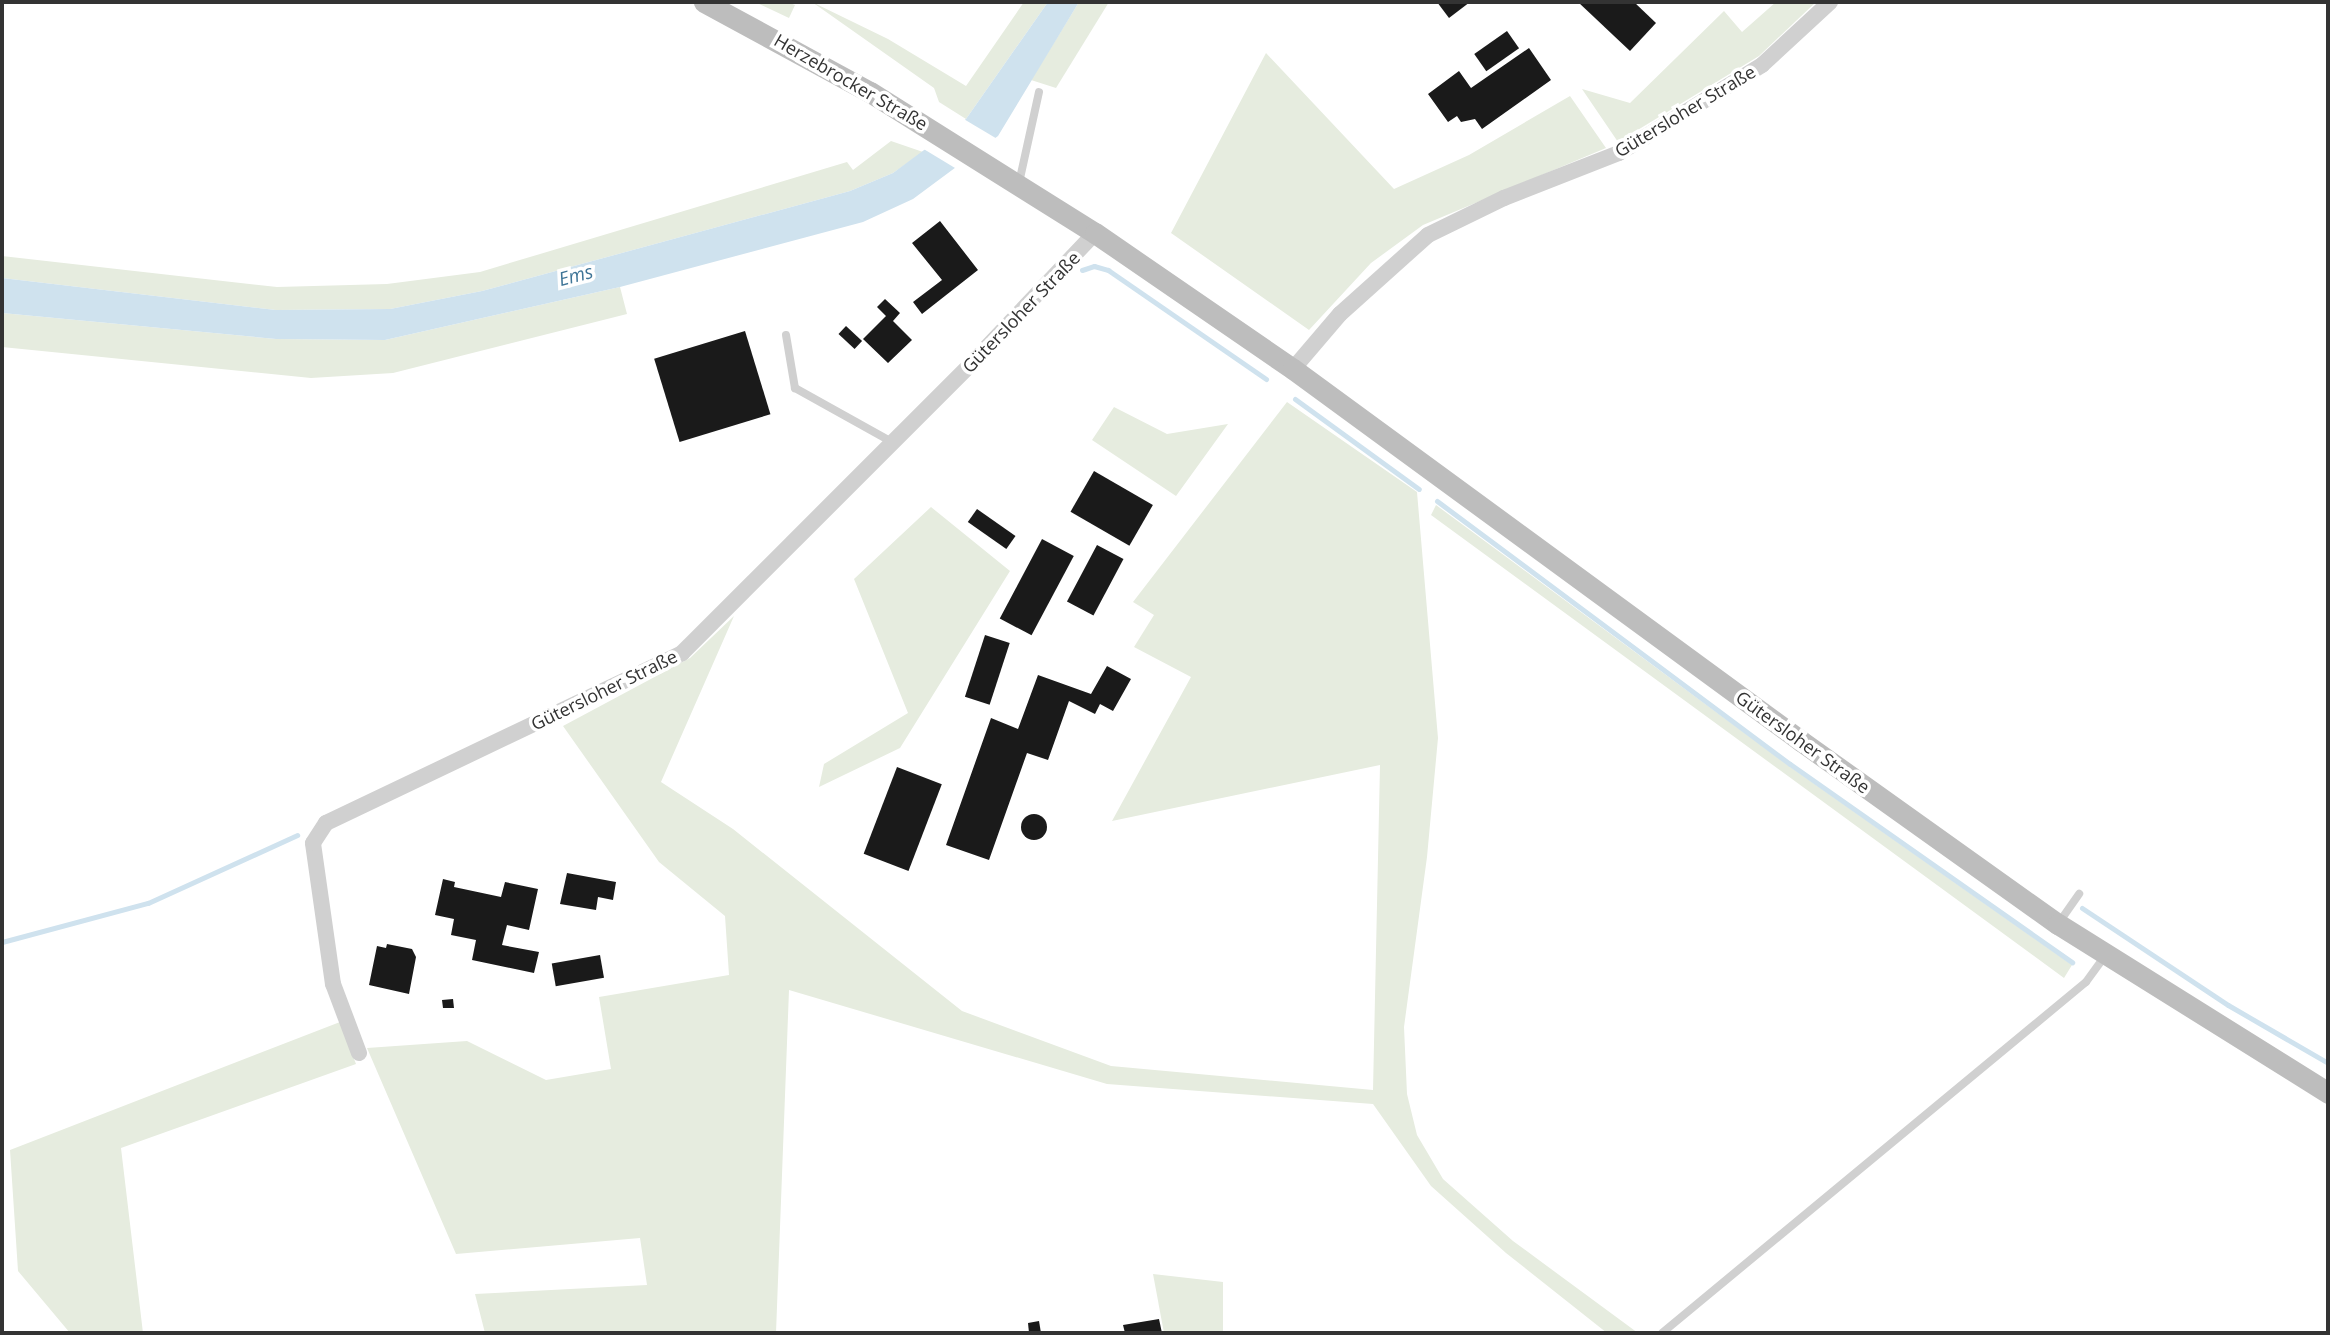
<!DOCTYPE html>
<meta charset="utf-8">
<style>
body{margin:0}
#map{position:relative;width:2330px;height:1335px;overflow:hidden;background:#fff;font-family:"Open Sans",sans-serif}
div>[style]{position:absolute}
.green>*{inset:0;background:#e6ecdf}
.water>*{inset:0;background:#cfe2ee}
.pier>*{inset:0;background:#fff}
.stream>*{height:5px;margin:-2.5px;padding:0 2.5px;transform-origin:2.5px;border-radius:2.5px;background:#cfe2ee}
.building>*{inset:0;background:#1a1a1a;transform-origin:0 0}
.round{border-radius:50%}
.lane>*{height:8px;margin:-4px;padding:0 4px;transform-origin:4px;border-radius:4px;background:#d0d0d0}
.street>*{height:16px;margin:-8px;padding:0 8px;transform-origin:8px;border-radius:8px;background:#d0d0d0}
.secondary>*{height:21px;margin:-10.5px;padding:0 10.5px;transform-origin:10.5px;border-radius:10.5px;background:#bdbdbd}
span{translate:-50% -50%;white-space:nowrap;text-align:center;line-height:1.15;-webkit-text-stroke:7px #fff;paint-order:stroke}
.street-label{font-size:18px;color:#333}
.water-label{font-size:19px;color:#3f7597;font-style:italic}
.frame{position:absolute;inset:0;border:4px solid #333;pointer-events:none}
</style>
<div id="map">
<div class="green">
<i style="clip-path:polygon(755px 2px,787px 2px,795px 5px,789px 18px)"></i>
<i style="clip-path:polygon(812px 2px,888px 39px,966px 86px,1024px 2px,1048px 2px,966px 119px,939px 102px,934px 88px)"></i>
<i style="clip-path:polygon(1079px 2px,1109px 2px,1056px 88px,1031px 80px)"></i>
<i style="clip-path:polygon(1776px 2px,1816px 2px,1759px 56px,1618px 142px,1582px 89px,1630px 103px,1724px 11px,1742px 32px)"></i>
<i style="clip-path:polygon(1266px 53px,1394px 189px,1469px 155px,1570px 96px,1606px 148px,1423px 225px,1371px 263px,1309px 330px,1171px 233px)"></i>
<i style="clip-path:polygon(891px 141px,923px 152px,893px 173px,850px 191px,482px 291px,390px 309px,276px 310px,2px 278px,2px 256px,277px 287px,387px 284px,480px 272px,847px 162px,853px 170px)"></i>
<i style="clip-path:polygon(620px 287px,627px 314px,393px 373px,311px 378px,2px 347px,2px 313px,276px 339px,385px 340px)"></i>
<i style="clip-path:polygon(1287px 402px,1417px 492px,1438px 738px,1427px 857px,1404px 1027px,1407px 1094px,1417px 1135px,1443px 1179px,1513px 1241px,1638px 1333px,1607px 1333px,1506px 1253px,1431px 1186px,1373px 1104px,1107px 1084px,789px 990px,776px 1333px,485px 1333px,475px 1294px,647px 1285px,640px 1238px,456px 1254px,367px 1048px,467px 1041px,546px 1080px,611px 1069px,599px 997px,729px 975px,725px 916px,659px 862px,563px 726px,690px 658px,734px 616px,661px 782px,733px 829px,962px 1011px,1111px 1066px,1373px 1090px,1380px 765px,1112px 821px,1191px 677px,1134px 647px,1154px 615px,1133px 602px)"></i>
<i style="clip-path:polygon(1114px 407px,1167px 434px,1228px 424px,1176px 496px,1092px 440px)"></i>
<i style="clip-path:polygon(1436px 505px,1789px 766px,2072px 965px,2064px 978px,1431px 515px)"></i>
<i style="clip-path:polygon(931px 507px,1010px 571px,900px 748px,819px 787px,824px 764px,908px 713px,854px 579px)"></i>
<i style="clip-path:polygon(340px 1022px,356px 1064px,121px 1148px,143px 1333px,70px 1333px,18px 1271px,10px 1150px)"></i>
<i style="clip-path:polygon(1153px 1274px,1223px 1282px,1223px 1333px,1164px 1333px)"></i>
</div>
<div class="water">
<i style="clip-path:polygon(1048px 2px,1079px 2px,998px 136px,913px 199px,863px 222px,620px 287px,385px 340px,276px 339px,2px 313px,2px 278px,276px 310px,390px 309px,482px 291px,850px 191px,893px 173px,966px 119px)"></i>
</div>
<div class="pier">
<i style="clip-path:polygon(962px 118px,999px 140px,960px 171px,922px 148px)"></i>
</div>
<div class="stream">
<i style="left:1082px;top:270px;width:13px;rotate:-18deg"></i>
<i style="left:1094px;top:266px;width:15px;rotate:16deg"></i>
<i style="left:1108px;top:270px;width:192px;rotate:34.6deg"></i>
<i style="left:1295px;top:399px;width:153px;rotate:36deg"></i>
<i style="left:1437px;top:501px;width:440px;rotate:36.7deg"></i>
<i style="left:1790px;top:764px;width:345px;rotate:35.1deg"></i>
<i style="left:2082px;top:908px;width:175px;rotate:33.6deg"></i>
<i style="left:2228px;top:1005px;width:116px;rotate:30.1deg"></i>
<i style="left:2px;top:942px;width:151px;rotate:-15deg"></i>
<i style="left:148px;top:903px;width:164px;rotate:-24.5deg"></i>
</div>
<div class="building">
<i style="clip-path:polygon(1437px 2px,1470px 2px,1449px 18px)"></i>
<i style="clip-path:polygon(1578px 2px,1634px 2px,1656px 23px,1630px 51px)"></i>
<i style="left:1507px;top:31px;width:21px;height:40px;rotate:55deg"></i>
<i style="clip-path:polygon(1529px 48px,1551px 80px,1482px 129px,1475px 119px,1461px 122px,1457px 116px,1448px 122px,1428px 94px,1459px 71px,1471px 88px)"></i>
<i style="clip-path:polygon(940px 221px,978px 270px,922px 314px,913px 302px,942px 280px,912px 243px)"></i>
<i style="clip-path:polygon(885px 299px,900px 313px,893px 321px,912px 340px,888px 363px,863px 339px,886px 316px,877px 307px)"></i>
<i style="left:846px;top:326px;width:22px;height:11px;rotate:43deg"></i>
<i style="left:745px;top:331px;width:87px;height:95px;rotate:73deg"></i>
<i style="left:1094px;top:471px;width:68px;height:47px;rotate:30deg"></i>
<i style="left:977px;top:509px;width:47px;height:16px;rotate:35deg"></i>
<i style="left:1042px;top:539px;width:36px;height:90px;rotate:28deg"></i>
<i style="left:1097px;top:545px;width:30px;height:64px;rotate:28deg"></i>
<i style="left:985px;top:635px;width:26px;height:65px;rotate:18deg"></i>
<i style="clip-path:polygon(1107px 666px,1131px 679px,1113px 711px,1100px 704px,1095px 714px,1069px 701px,1048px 760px,1027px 753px,989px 860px,946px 845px,991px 718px,1018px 729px,1038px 675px,1091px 694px)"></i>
<i style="left:897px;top:767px;width:48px;height:93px;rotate:21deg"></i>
<i class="round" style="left:1021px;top:814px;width:26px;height:26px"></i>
<i style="clip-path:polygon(567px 873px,616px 882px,613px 900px,598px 897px,596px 910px,560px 904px)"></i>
<i style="clip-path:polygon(443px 879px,455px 882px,454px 887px,501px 897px,505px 882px,538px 889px,529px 930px,507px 925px,502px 945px,539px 952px,534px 973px,472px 960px,476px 940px,451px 935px,454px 919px,435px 915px)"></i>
<i style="clip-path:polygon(387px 944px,412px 949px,416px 957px,409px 994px,369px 985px,377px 946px,386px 948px)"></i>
<i style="left:600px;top:955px;width:23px;height:49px;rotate:80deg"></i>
<i style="clip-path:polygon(453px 999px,454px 1008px,443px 1008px,442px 1000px)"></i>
<i style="clip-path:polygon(1159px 1319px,1162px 1333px,1125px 1333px,1123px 1325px)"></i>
<i style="clip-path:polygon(1039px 1321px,1041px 1333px,1029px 1333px,1028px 1323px)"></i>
</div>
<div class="lane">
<i style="left:1019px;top:183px;width:93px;rotate:-77.6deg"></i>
<i style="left:786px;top:335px;width:54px;rotate:80.4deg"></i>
<i style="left:795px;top:388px;width:111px;rotate:29.1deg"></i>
<i style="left:2058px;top:924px;width:37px;rotate:-55deg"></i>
<i style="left:1662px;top:1333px;width:550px;rotate:-39.62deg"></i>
<i style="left:2086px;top:982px;width:32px;rotate:-54deg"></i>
</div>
<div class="street">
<i style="left:1293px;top:369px;width:72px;rotate:-49.5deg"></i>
<i style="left:1340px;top:314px;width:118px;rotate:-41.9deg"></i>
<i style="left:1428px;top:235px;width:85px;rotate:-26deg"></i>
<i style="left:1504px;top:198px;width:123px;rotate:-21.4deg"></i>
<i style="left:1619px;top:153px;width:168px;rotate:-31.6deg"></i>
<i style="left:1762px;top:65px;width:93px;rotate:-42.8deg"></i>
<i style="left:359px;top:1053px;width:74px;rotate:-110.6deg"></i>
<i style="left:333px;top:984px;width:142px;rotate:-98.1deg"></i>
<i style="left:313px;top:843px;width:24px;rotate:-57deg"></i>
<i style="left:326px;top:823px;width:395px;rotate:-25.5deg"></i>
<i style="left:682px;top:653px;width:410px;rotate:-45deg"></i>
<i style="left:972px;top:363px;width:179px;rotate:-46.6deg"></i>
</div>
<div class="secondary">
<i style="left:704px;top:2px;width:189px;rotate:28.5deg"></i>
<i style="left:870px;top:92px;width:266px;rotate:32.1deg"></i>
<i style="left:1095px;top:233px;width:240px;rotate:34.5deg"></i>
<i style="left:1293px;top:369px;width:630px;rotate:36.21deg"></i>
<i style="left:1801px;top:741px;width:315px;rotate:35.5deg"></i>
<i style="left:2058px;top:924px;width:319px;rotate:32deg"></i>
</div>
<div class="street-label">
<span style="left:851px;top:82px;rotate:30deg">Herzebrocker Straße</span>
<span style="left:1685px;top:111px;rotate:-31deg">Gütersloher Straße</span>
<span style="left:1021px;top:312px;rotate:-46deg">Gütersloher Straße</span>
<span style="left:604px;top:690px;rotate:-26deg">Gütersloher Straße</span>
<span style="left:1803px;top:742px;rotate:36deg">Gütersloher Straße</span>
</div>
<div class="water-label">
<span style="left:576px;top:276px;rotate:-15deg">Ems</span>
</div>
<div class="frame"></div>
</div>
